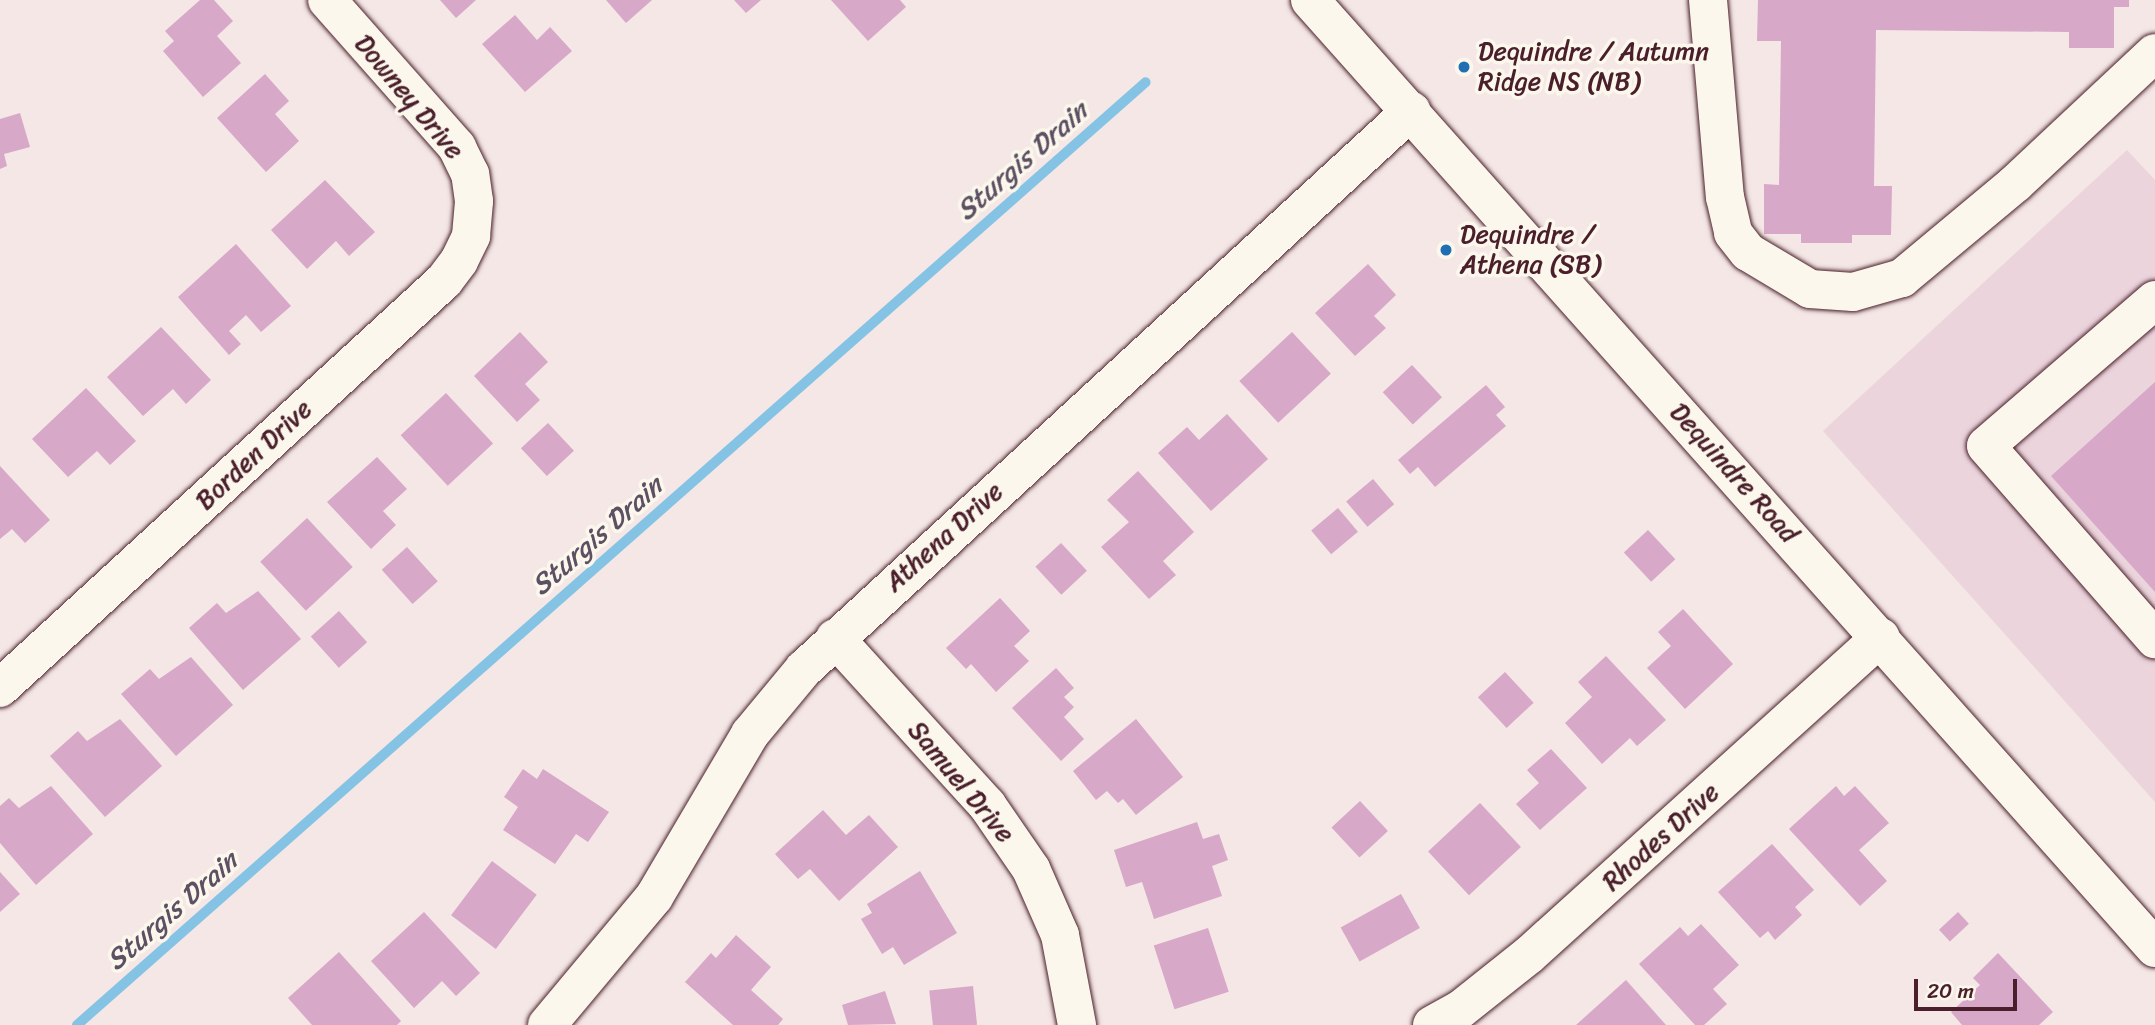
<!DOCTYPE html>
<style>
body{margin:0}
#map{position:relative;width:2155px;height:1025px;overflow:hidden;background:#f4e7e5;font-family:Sriracha,sans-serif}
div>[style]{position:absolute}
.built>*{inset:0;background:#ebd4dc}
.stream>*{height:10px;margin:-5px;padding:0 5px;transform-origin:5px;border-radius:5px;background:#85c3e5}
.building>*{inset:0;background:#d7a8c8;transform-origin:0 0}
.roads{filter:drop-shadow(0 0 2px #4a1f2b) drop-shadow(0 0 2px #4a1f2b)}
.minor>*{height:38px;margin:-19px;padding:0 19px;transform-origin:19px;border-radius:19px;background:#fbf7ec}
.major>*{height:38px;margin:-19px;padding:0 19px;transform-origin:19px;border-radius:19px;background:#fbf7ec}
.dots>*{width:19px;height:19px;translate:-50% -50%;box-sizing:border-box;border:4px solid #fbf7ec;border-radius:50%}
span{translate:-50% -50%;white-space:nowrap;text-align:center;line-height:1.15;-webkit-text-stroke:7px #fbf7ec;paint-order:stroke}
.poi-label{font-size:26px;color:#4a1f2b}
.left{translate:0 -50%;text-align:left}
.street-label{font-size:26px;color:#4a1f2b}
.water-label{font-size:28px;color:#5c5063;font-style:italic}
.scale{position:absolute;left:1914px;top:979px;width:103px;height:32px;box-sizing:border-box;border:4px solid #4a1f2b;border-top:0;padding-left:9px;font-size:21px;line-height:24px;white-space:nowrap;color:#4a1f2b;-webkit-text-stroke:5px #fbf7ec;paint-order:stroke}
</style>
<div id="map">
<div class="built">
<i style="clip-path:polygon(2127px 150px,2155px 180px,2155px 802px,1823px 431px)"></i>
</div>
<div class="stream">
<i style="left:77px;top:1025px;width:1425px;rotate:-41.42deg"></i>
</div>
<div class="building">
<i style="clip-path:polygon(200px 0,214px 0,233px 21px,217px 36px,241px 63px,203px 97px,163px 51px,174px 41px,165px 31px)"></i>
<i style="clip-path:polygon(440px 0,476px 0,456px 18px)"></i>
<i style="clip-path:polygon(606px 0,652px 0,626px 23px)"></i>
<i style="clip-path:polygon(734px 0,761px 0,746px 13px)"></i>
<i style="clip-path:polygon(831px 0,900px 0,906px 7px,868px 41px)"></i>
<i style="clip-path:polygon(1758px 0,2129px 0,2129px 7px,2114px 7px,2114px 48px,2069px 48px,2069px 32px,1876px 30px,1874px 186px,1892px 186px,1891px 235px,1852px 235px,1852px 243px,1801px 243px,1801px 234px,1764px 234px,1764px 184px,1779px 185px,1781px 41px,1757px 41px)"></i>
<i style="clip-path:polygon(515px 15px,537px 40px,550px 27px,572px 51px,525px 92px,482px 44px)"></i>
<i style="clip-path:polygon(265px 74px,289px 101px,275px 114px,299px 141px,266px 172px,217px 118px)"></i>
<i style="clip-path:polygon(20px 113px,30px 147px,4px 154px,7px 166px,0 169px,0 119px)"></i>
<i style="clip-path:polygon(325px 180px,375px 232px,349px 256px,336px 241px,307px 269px,271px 230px)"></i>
<i style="clip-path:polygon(236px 244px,291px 306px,261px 332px,246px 315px,229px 331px,241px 344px,229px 355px,178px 297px)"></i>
<i style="clip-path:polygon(1368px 264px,1396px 295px,1374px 316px,1386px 328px,1355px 356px,1315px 313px)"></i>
<i style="clip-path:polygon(161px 327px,211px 380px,186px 404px,173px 389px,143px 416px,107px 377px)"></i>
<i style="clip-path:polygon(520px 332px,548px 362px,525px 384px,540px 400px,517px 422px,474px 376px)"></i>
<i style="left:1292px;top:332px;width:57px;height:72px;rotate:47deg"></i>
<i style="left:1412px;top:365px;width:44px;height:40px;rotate:47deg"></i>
<i style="clip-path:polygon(2155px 382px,2155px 592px,2051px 476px)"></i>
<i style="clip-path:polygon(1486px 385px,1505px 407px,1496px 415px,1506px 426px,1435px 487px,1418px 467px,1410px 474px,1398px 460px)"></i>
<i style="clip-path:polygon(86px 388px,136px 441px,110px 465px,97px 451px,68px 477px,32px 439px)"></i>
<i style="left:446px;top:393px;width:69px;height:62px;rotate:47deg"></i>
<i style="clip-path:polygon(1227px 414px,1268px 459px,1211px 511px,1158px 453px,1187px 427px,1199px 440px)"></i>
<i style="left:548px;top:423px;width:38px;height:37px;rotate:47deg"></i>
<i style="clip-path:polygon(377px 457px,407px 489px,383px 511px,396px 525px,371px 549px,327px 502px)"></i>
<i style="clip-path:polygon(0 466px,50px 520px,25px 543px,12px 529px,0 539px)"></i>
<i style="clip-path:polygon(1138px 471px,1194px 532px,1163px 561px,1176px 575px,1149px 599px,1101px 547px,1129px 522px,1107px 500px)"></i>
<i style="left:1373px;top:479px;width:33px;height:35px;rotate:50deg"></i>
<i style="left:1338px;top:508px;width:31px;height:35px;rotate:50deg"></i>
<i style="left:307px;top:518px;width:67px;height:64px;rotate:47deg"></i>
<i style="left:1648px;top:530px;width:40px;height:33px;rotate:47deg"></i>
<i style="left:1061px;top:543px;width:38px;height:35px;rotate:47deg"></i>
<i style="left:407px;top:547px;width:46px;height:34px;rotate:48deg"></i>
<i style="clip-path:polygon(258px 591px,301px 639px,243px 690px,189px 628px,217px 603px,226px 613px)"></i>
<i style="clip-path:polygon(1000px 598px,1030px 631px,1014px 646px,1029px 661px,996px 692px,971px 664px,966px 669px,946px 648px)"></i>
<i style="clip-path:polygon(1683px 609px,1733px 664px,1685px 709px,1647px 668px,1671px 646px,1658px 632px)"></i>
<i style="left:339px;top:611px;width:42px;height:38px;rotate:48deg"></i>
<i style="clip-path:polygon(1606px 656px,1666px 720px,1637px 746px,1630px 738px,1602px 764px,1565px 723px,1592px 697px,1578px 682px)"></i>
<i style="clip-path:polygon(191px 657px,233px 705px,176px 756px,121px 694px,150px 669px,159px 679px)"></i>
<i style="clip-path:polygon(1056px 668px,1074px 688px,1064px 697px,1074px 707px,1064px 717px,1084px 739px,1061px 761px,1012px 708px)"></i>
<i style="left:1505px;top:672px;width:42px;height:37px;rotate:47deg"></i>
<i style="clip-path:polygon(120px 719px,162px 766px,105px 817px,50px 756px,78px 731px,87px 741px)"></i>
<i style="clip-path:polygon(1136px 719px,1183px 777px,1136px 815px,1123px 799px,1118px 803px,1107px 791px,1096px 800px,1073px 771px)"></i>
<i style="clip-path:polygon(1551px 749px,1587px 788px,1540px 830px,1516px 804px,1539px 783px,1527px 770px)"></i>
<i style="clip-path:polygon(523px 769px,537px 779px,543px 769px,609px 812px,588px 842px,576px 834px,555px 864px,503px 830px,518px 807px,504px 797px)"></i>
<i style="clip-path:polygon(51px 786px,93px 834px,36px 885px,0 843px,0 806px,9px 798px,19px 808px)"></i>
<i style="clip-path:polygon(1836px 786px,1844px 796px,1855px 786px,1889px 823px,1859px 850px,1887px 881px,1860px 906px,1789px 829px)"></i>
<i style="left:1360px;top:801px;width:41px;height:39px;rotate:47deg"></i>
<i style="left:1480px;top:803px;width:60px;height:71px;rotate:47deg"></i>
<i style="clip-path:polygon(823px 810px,846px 835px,869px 815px,898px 847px,839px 901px,810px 869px,798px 879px,775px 854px)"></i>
<i style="clip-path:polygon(1197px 822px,1203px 839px,1219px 834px,1228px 860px,1212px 866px,1222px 896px,1154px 919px,1142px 882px,1126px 887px,1114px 850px)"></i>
<i style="clip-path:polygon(1772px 844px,1814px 890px,1795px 907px,1802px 915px,1775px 940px,1768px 931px,1760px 938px,1718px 892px)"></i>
<i style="left:492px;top:861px;width:56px;height:68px;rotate:37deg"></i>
<i style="clip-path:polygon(920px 871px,957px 933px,904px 965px,893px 947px,882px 954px,861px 919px,872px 913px,867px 904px)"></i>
<i style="clip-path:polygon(0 872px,20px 894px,0 912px)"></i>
<i style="left:1401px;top:894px;width:39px;height:69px;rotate:61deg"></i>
<i style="clip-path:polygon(424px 912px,480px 973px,456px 996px,442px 981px,414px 1008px,371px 961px)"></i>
<i style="left:1958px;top:912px;width:16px;height:26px;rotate:47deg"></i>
<i style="clip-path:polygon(1701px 924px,1739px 965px,1713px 989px,1727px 1004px,1704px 1025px,1695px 1025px,1639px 964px,1680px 927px,1688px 936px)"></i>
<i style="left:1208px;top:928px;width:67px;height:57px;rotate:72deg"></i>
<i style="clip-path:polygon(736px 935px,771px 967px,751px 990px,783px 1019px,778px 1025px,733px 1025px,685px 982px,711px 953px,716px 958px)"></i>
<i style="clip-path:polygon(339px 952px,401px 1021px,397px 1025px,312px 1025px,288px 998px)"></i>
<i style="clip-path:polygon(1998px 953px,2053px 1012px,2039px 1025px,1962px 1025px,1951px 1012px,1980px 985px,1973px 978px)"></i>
<i style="clip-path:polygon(1626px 980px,1666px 1025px,1576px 1025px)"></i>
<i style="left:973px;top:986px;width:39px;height:44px;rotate:84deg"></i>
<i style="clip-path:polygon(885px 991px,896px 1024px,848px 1025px,842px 1005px)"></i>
</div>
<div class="roads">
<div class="minor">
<i style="left:1708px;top:0;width:198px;rotate:85.1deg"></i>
<i style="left:1725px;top:197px;width:37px;rotate:77deg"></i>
<i style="left:1733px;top:233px;width:24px;rotate:52deg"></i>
<i style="left:1748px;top:252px;width:72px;rotate:30.8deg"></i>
<i style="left:1810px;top:289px;width:43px;rotate:4deg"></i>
<i style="left:1853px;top:292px;width:51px;rotate:-15.9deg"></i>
<i style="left:1902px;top:278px;width:148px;rotate:-39.8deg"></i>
<i style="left:2016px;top:183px;width:190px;rotate:-43.1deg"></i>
<i style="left:2155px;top:300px;width:223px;rotate:139.2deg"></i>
<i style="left:1986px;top:446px;width:257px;rotate:48.8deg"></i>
<i style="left:835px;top:638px;width:226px;rotate:47.7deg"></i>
<i style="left:987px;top:805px;width:78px;rotate:55.5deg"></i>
<i style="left:1031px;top:869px;width:72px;rotate:66.3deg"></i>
<i style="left:1060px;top:935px;width:92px;rotate:79.3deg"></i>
<i style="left:0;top:688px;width:602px;rotate:-42.51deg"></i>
<i style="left:444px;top:281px;width:25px;rotate:-53deg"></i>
<i style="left:459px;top:261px;width:28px;rotate:-64deg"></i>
<i style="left:471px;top:236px;width:35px;rotate:-85deg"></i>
<i style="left:474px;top:201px;width:27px;rotate:-98deg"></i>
<i style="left:470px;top:174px;width:30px;rotate:-116deg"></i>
<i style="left:457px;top:147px;width:196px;rotate:-131.5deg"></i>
<i style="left:547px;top:1025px;width:167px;rotate:-50.1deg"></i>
<i style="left:654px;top:897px;width:189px;rotate:-59.5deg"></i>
<i style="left:750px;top:734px;width:85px;rotate:-50.3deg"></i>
<i style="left:804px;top:669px;width:825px;rotate:-42.59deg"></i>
<i style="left:1432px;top:1025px;width:33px;rotate:-29deg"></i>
<i style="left:1461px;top:1009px;width:87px;rotate:-38.5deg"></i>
<i style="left:1529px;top:955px;width:474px;rotate:-42.1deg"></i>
</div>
<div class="major">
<i style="left:1310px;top:0;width:1270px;rotate:48.29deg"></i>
</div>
</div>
<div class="dots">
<i style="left:1464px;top:67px;background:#1f6fb2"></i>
<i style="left:1446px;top:250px;background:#1f6fb2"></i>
</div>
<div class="poi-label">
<span class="left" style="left:1478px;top:67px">Dequindre / Autumn<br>Ridge NS (NB)</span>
<span class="left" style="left:1460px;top:250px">Dequindre /<br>Athena (SB)</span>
</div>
<div class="street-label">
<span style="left:409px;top:97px;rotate:50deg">Downey Drive</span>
<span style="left:254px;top:455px;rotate:-43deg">Borden Drive</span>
<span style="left:1734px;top:473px;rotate:48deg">Dequindre Road</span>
<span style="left:944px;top:537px;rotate:-42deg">Athena Drive</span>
<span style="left:961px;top:782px;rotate:50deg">Samuel Drive</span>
<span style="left:1661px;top:837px;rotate:-42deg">Rhodes Drive</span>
</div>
<div class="water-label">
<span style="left:1022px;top:161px;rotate:-41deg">Sturgis Drain</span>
<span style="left:597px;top:536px;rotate:-41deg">Sturgis Drain</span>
<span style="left:172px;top:911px;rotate:-41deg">Sturgis Drain</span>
</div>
<div class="scale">20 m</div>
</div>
